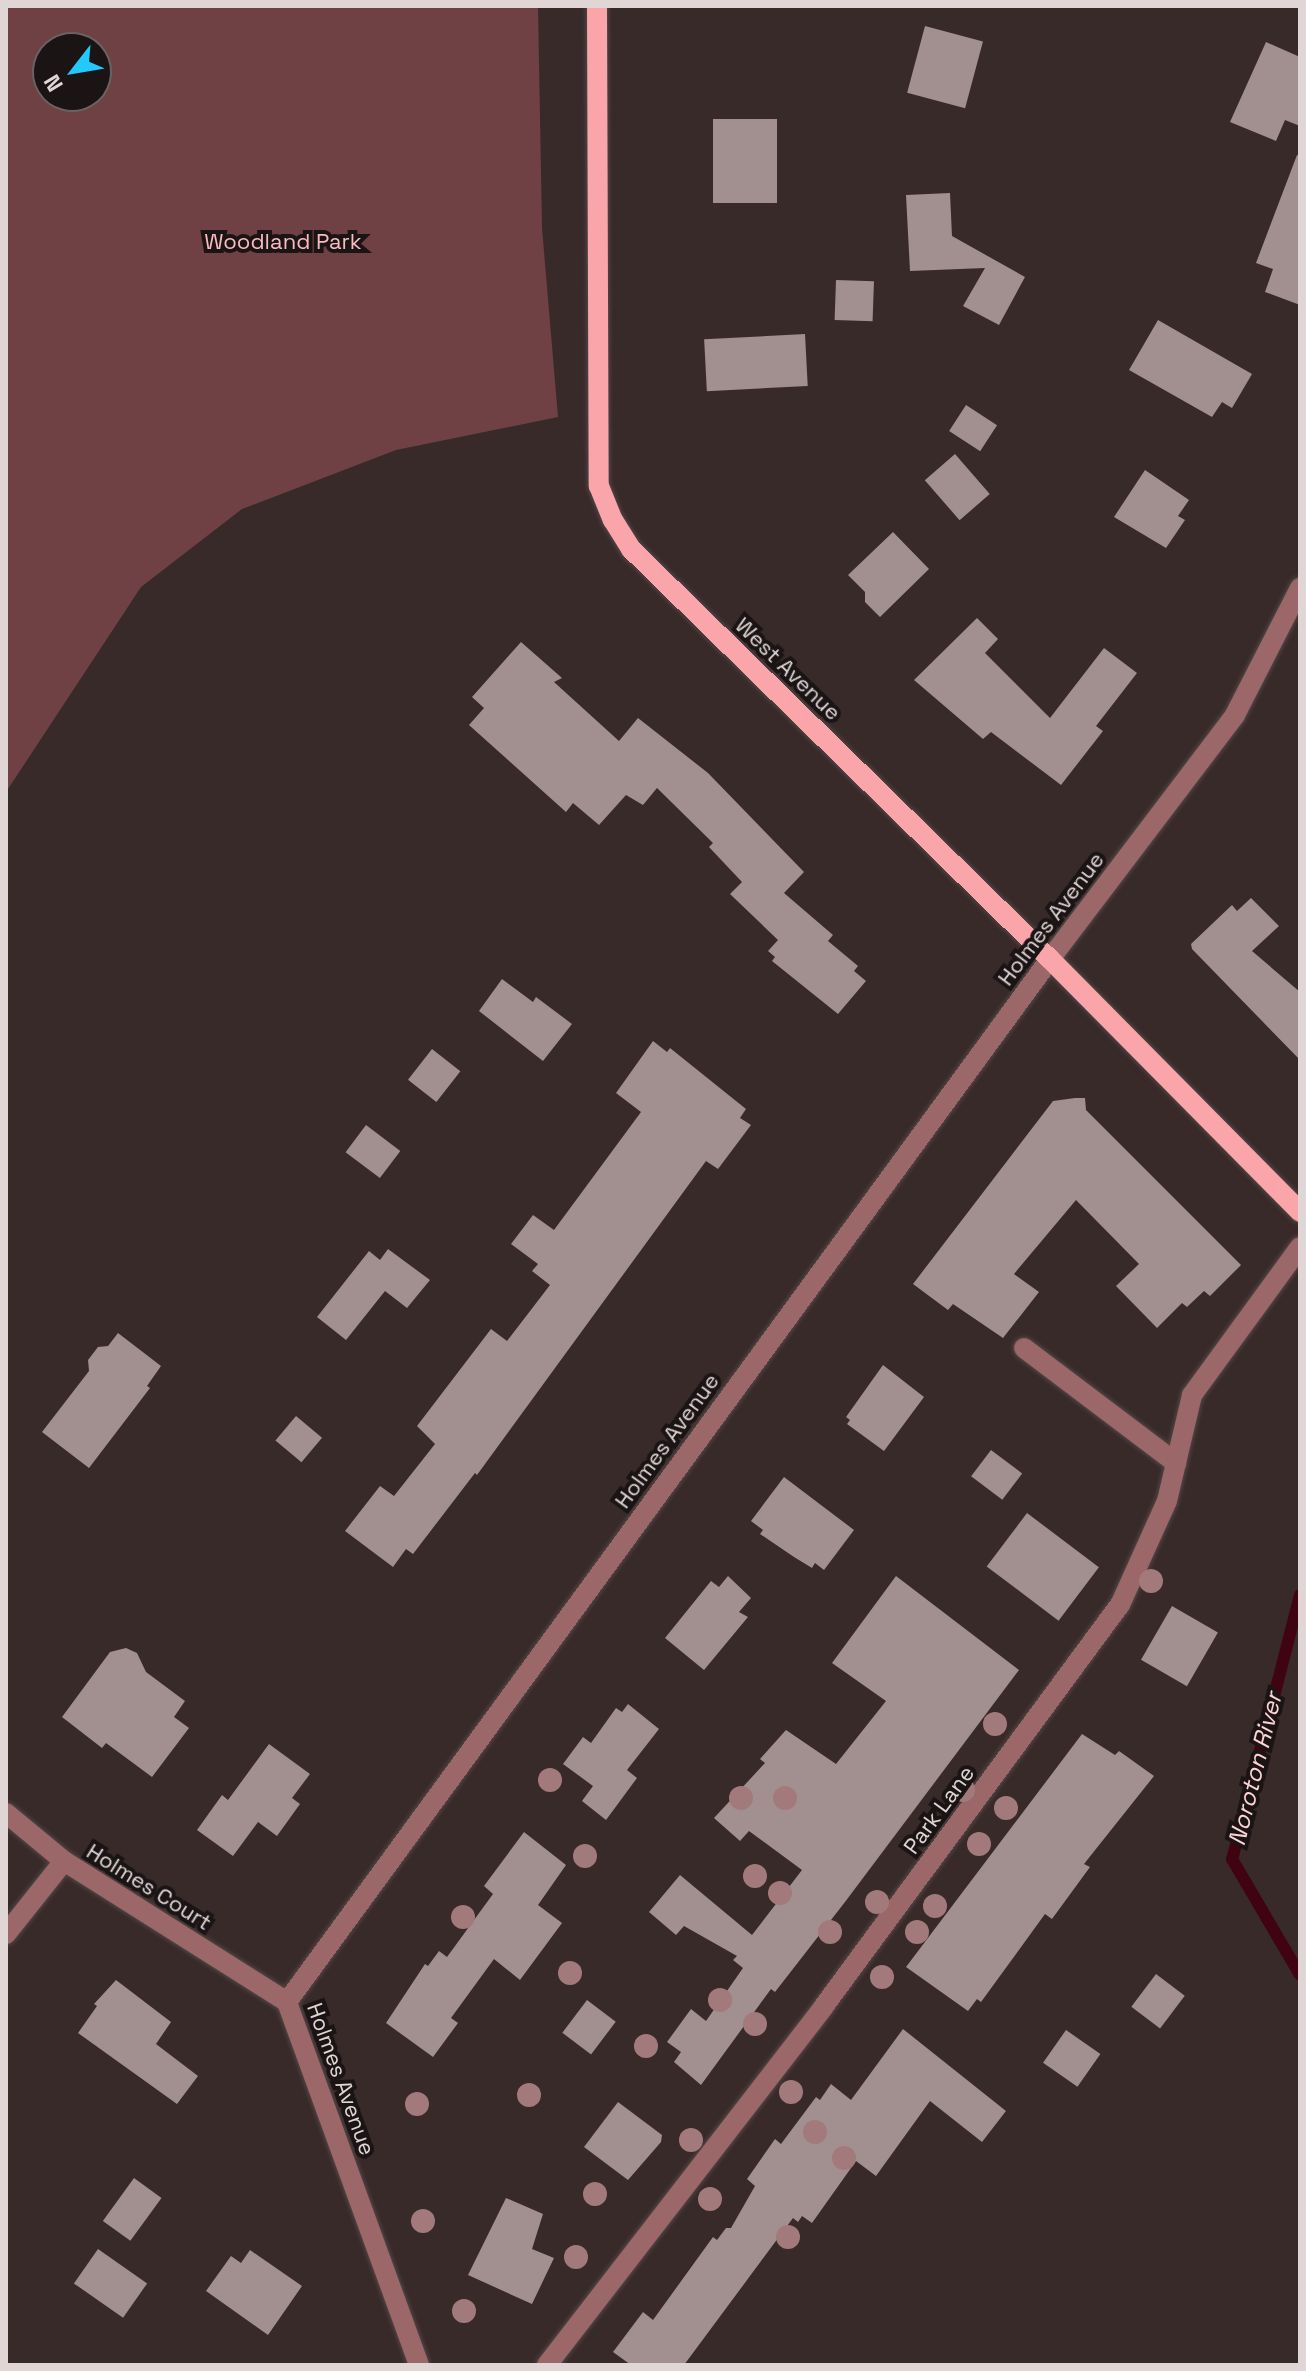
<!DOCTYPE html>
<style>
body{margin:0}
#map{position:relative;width:1306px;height:2371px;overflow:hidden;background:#392a2a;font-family:"Space Grotesk",sans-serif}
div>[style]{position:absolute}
.green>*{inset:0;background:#704144}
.stream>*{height:12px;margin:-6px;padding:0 6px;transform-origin:6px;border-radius:6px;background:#400310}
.building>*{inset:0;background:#a28f90;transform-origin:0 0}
.roads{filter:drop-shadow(0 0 2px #544646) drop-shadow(0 0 2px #544646)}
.minor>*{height:20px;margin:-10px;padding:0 10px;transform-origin:10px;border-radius:10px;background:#9b6769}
.major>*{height:20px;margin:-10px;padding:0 10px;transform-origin:10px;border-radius:10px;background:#faa5a9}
.trees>*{width:24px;height:24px;margin:-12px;border-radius:50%;background:#a37a7b}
span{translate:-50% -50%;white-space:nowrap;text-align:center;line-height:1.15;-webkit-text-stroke:8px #1b1415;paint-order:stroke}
.park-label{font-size:22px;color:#f9bbbe}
.street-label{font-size:22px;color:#e0d6d6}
.water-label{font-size:24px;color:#ffd4d6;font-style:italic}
.frame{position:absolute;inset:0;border:8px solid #e0d6d6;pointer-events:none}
.north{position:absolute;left:32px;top:32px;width:80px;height:80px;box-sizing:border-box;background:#1b1415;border:2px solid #6a6262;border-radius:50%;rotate:239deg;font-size:22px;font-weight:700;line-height:32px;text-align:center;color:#e0d6d6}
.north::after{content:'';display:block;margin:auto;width:28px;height:36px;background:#21c9fd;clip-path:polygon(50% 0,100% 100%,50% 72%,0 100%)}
</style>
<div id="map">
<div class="green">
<i style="clip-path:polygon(evenodd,6px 6px,538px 6px,542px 228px,558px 417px,396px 450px,242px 509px,141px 587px,6px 792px,6px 6px,48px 48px,96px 48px,96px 96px,48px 96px,48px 48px)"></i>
</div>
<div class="stream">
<i style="left:1300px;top:1595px;width:273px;rotate:104.4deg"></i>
<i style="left:1232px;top:1859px;width:134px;rotate:59.6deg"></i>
</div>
<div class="building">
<i style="left:925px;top:26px;width:60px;height:69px;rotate:15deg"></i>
<i style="clip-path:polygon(1266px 42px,1300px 57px,1300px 126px,1285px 120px,1276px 141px,1230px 122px)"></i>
<i style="left:777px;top:119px;width:84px;height:64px;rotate:90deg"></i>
<i style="clip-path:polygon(1297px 155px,1300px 156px,1300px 305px,1265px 292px,1273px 269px,1256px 263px)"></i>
<i style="clip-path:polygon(950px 193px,952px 236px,1025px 277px,999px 325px,963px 306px,985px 268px,910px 271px,906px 195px)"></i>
<i style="left:836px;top:280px;width:38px;height:40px;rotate:2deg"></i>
<i style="clip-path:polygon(1158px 320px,1252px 374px,1232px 408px,1222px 402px,1212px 417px,1129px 370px)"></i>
<i style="left:805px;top:334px;width:52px;height:101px;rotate:87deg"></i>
<i style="left:966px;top:405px;width:37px;height:31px;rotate:33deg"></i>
<i style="left:955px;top:454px;width:53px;height:40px;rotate:49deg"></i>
<i style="clip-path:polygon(1145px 470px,1189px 500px,1178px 516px,1185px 520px,1166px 548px,1114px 517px)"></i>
<i style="clip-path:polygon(893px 532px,929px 569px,880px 617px,865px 602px,865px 592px,848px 575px)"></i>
<i style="clip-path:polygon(977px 618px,998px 639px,985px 653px,1050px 718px,1104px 648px,1137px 673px,1096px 726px,1103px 731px,1061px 785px,991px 732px,983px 739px,914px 680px)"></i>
<i style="clip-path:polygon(521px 642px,562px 678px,554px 682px,619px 741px,638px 718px,708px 773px,804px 872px,784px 893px,833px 935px,828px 941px,858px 966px,854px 971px,866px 981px,838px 1014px,772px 961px,775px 957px,768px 951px,778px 940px,730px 894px,742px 882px,709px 847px,713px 843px,657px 788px,643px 805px,626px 795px,599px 825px,573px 803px,566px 812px,469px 725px,484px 708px,472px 697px)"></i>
<i style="clip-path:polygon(1251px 898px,1279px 926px,1252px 951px,1300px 992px,1300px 1060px,1192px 949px,1191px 944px,1232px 905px,1237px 911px)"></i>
<i style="clip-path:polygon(502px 979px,533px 1002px,536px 997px,572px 1024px,543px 1061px,479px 1011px)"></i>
<i style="clip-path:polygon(653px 1041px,667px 1052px,670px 1048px,746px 1109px,740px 1118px,751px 1125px,718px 1169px,706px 1161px,477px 1475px,475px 1473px,413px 1554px,406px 1549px,393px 1567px,345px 1531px,380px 1486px,394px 1496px,435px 1444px,417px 1426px,491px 1329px,507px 1341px,550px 1285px,532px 1271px,538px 1264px,511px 1244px,533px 1215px,554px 1230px,641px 1112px,616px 1093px)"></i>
<i style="left:432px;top:1049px;width:36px;height:39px;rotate:38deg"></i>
<i style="clip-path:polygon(1075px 1098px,1085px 1098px,1086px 1110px,1241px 1265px,1210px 1296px,1204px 1291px,1187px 1307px,1182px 1303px,1157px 1328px,1116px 1286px,1139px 1264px,1076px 1200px,1014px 1274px,1039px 1292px,1003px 1338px,953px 1304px,948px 1310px,913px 1284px,1053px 1101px)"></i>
<i style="left:366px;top:1125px;width:43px;height:34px;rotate:37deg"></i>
<i style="clip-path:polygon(388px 1249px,430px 1280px,407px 1308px,385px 1291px,346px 1340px,317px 1317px,369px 1251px,380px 1260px)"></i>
<i style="clip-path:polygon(118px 1333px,161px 1366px,147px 1386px,150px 1388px,89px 1468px,42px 1432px,89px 1371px,88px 1360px,98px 1347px,108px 1346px)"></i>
<i style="clip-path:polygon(883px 1365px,924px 1397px,884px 1451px,847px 1424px,850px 1420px,846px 1417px)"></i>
<i style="left:296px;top:1416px;width:34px;height:32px;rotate:40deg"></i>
<i style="left:991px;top:1450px;width:39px;height:33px;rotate:37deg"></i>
<i style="clip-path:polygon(784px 1477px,854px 1530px,824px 1570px,815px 1563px,812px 1568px,794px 1557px,760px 1534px,763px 1530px,751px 1521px)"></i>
<i style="left:1027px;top:1513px;width:90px;height:67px;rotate:37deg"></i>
<i style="clip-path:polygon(728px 1576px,751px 1598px,739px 1612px,748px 1617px,704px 1670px,665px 1638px,711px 1581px,719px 1587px)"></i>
<i style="clip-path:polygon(896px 1576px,1019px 1670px,845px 1902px,775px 1992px,771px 1989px,701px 2085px,674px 2062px,681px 2052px,667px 2042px,691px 2009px,706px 2021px,743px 1968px,733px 1960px,737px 1956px,684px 1926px,676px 1935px,649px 1912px,680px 1875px,752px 1935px,802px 1870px,749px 1831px,740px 1841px,714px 1818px,765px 1763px,760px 1759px,786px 1730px,836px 1764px,886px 1701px,832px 1663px)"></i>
<i style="left:1172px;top:1606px;width:53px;height:62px;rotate:30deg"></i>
<i style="clip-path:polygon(126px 1648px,137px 1653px,146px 1672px,185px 1701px,174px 1717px,189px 1728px,152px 1777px,106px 1743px,102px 1748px,62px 1717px,110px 1652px)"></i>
<i style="clip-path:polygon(628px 1704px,659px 1729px,627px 1770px,637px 1778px,606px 1820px,582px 1801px,593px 1786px,563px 1764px,583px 1737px,591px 1743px,616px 1708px,622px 1712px)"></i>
<i style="clip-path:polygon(1082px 1734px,1115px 1755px,1119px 1751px,1154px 1776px,1084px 1864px,1090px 1867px,1052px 1919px,1045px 1914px,981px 2002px,977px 1999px,968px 2011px,906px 1967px)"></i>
<i style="clip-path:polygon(269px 1744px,310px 1774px,292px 1798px,300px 1804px,277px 1836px,258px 1822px,233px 1856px,197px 1830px,222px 1795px,228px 1800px)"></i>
<i style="clip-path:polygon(524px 1832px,566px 1865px,538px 1905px,562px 1923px,520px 1980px,494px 1959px,451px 2018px,458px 2023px,433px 2057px,386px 2023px,425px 1964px,428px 1966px,439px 1951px,447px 1957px,493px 1894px,484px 1886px)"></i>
<i style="left:1156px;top:1974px;width:36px;height:41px;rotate:37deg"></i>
<i style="clip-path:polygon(116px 1980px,171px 2022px,156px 2044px,198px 2076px,177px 2104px,78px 2033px,97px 2006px,94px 2004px)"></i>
<i style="left:587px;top:2000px;width:36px;height:41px;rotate:37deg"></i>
<i style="clip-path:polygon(903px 2029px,1006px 2111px,982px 2142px,930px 2101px,876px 2176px,856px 2161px,812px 2223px,802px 2216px,798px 2222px,793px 2218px,684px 2365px,631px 2365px,613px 2352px,643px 2312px,653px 2320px,713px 2237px,717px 2240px,726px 2228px,731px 2228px,755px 2186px,747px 2179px,775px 2139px,781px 2144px,816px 2097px,820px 2100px,831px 2084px,851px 2100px)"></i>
<i style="left:1066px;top:2030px;width:42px;height:40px;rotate:35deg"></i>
<i style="clip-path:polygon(618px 2102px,662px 2135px,661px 2142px,628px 2180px,584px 2147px)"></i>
<i style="left:134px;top:2178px;width:34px;height:53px;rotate:36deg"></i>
<i style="clip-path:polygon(506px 2198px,543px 2214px,532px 2249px,554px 2258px,532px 2304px,468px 2275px)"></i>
<i style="left:98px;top:2249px;width:60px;height:42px;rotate:35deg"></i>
<i style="clip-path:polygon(250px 2250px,302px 2286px,268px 2335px,206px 2291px,231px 2256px,241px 2263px)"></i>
</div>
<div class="roads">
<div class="minor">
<i style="left:1024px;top:1348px;width:191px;rotate:37.1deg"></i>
<i style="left:6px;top:1813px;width:75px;rotate:39.6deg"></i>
<i style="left:64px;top:1861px;width:264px;rotate:32.3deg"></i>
<i style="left:6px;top:1934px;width:93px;rotate:-51.5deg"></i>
<i style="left:419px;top:2365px;width:386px;rotate:-110deg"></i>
<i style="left:287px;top:2002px;width:1292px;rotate:-53.81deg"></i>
<i style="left:1050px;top:959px;width:306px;rotate:-52.8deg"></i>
<i style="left:1235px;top:715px;width:143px;rotate:-62.9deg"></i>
<i style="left:547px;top:2365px;width:453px;rotate:-52.3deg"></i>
<i style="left:824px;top:2006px;width:498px;rotate:-53.6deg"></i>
<i style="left:1120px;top:1605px;width:114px;rotate:-65.7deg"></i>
<i style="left:1167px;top:1501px;width:109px;rotate:-76.7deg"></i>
<i style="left:1192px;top:1395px;width:183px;rotate:-53.9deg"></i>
</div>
<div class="major">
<i style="left:597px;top:6px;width:480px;rotate:89.8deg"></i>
<i style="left:599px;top:486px;width:37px;rotate:68deg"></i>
<i style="left:613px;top:520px;width:34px;rotate:58deg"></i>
<i style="left:631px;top:549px;width:586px;rotate:44.38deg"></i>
<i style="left:1050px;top:959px;width:356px;rotate:45.3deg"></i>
</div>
</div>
<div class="trees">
<i style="left:1151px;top:1581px"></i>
<i style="left:995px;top:1724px"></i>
<i style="left:550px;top:1780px"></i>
<i style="left:963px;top:1790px"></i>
<i style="left:741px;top:1798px"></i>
<i style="left:785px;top:1798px"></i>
<i style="left:1006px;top:1808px"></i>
<i style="left:979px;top:1844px"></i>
<i style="left:585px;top:1856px"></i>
<i style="left:755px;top:1876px"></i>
<i style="left:780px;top:1893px"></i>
<i style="left:877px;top:1902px"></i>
<i style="left:935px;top:1906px"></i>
<i style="left:463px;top:1917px"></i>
<i style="left:830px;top:1932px"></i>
<i style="left:917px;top:1932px"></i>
<i style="left:570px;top:1973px"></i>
<i style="left:882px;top:1977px"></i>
<i style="left:720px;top:2000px"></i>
<i style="left:755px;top:2024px"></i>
<i style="left:646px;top:2046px"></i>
<i style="left:791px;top:2092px"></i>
<i style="left:529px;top:2095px"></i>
<i style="left:417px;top:2104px"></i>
<i style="left:815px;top:2132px"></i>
<i style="left:691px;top:2140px"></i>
<i style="left:844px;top:2158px"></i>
<i style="left:595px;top:2194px"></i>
<i style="left:710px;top:2199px"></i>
<i style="left:423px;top:2221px"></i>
<i style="left:788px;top:2237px"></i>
<i style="left:576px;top:2257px"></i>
<i style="left:464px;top:2311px"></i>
</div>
<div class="park-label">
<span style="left:283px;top:242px">Woodland Park</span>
</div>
<div class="street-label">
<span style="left:788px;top:669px;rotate:44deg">West Avenue</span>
<span style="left:1051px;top:919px;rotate:-53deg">Holmes Avenue</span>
<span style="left:667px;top:1441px;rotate:-54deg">Holmes Avenue</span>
<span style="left:939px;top:1810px;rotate:-54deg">Park Lane</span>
<span style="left:149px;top:1887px;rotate:32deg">Holmes Court</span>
<span style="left:341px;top:2079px;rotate:70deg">Holmes Avenue</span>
</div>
<div class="water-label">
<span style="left:1255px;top:1769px;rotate:-76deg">Noroton River</span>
</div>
<div class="frame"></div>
<div class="north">N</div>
</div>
